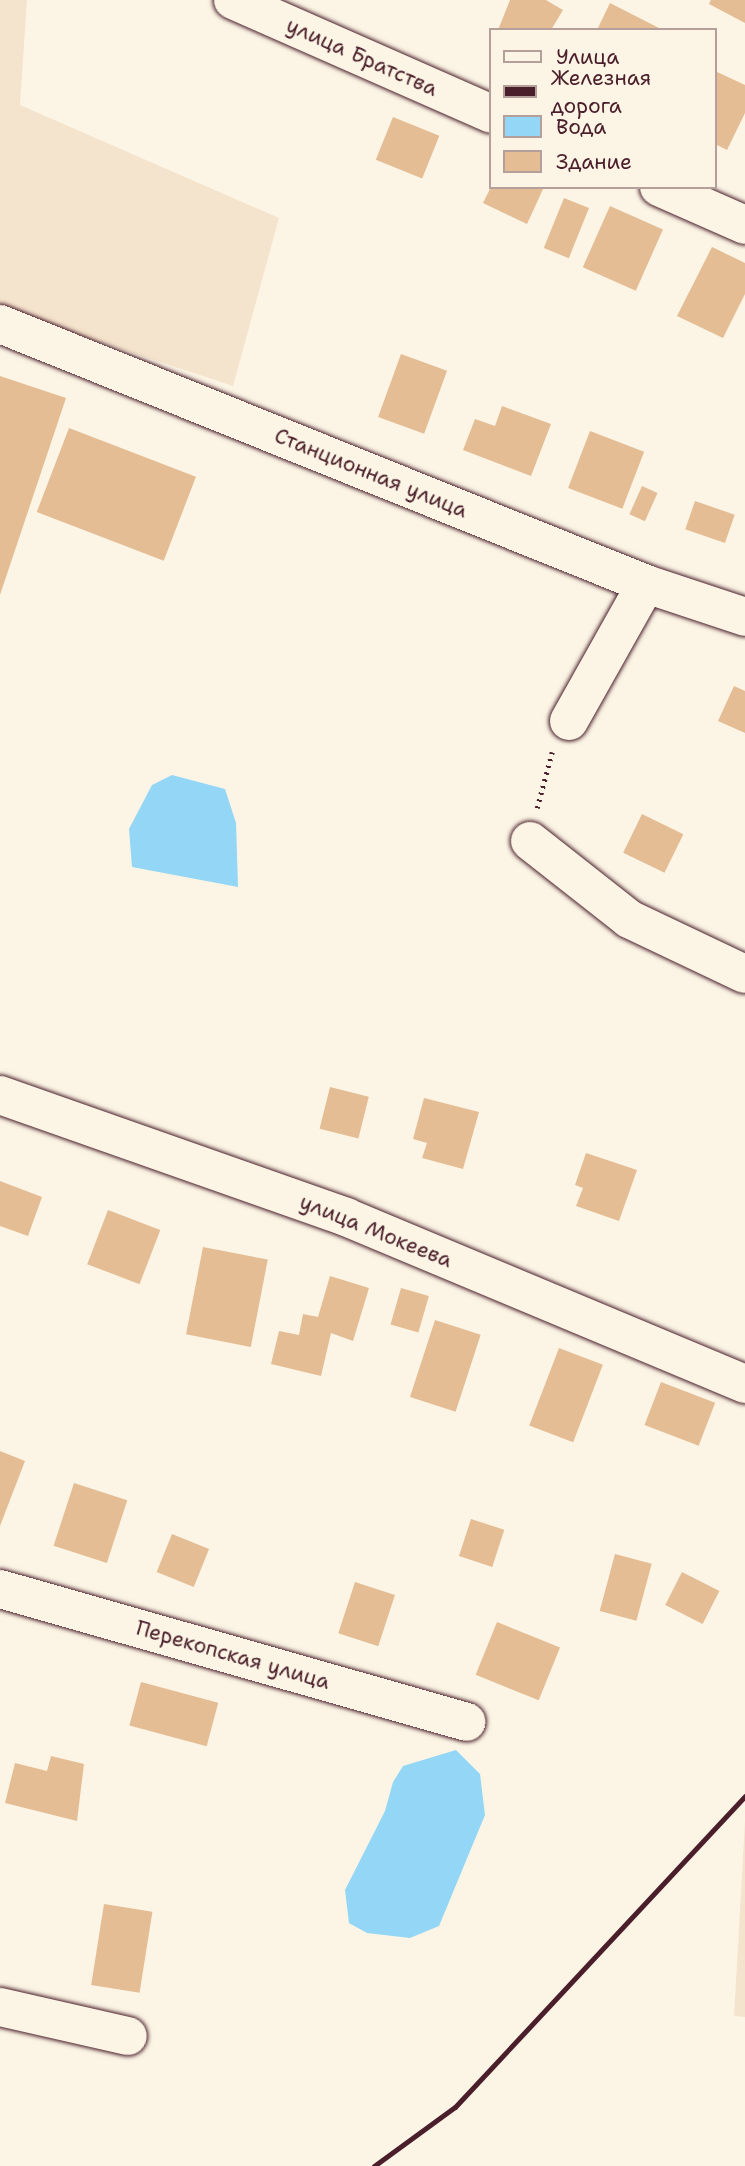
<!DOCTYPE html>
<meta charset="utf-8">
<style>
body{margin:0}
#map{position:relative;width:745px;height:2166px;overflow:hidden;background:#fcf5e5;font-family:"Shantell Sans",sans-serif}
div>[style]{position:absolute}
.built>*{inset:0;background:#f5e4cd}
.water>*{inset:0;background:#93d6f5}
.building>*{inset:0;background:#e4bd95;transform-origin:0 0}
.path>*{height:4.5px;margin-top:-2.25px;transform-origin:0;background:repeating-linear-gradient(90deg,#4a1f2b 0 2px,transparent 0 7px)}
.roads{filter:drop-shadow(0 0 2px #4a1f2b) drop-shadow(0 0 2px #4a1f2b)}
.minor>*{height:38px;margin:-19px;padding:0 19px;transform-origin:19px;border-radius:19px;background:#fcf5e5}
.rail>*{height:5px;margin:-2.5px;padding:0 2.5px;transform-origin:2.5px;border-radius:2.5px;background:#4a1f2b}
span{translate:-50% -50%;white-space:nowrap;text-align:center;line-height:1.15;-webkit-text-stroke:5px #fcf5e5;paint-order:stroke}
.street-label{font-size:21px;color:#4a1f2b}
.legend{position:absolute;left:489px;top:28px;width:228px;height:161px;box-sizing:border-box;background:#fcf5e5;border:2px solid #b59f9b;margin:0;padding:9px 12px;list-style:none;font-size:21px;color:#4a1f2b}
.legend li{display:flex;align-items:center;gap:14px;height:35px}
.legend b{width:35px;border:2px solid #b59f9b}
</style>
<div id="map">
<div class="built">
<i style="clip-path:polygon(0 0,27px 0,20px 105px,279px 218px,233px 386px,0 309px)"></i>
<i style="clip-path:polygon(745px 1821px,745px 2017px,734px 2016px)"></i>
</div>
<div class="water">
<i style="clip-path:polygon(172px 775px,225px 789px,236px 823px,238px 887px,132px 867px,129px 829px,152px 785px)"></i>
<i style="clip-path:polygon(456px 1750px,480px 1774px,485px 1815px,439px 1926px,410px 1938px,367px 1933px,349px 1923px,345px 1890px,385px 1811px,393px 1782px,403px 1766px)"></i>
</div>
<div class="building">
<i style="clip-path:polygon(510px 0,546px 0,563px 10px,551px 30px,498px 30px)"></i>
<i style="clip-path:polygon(711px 0,745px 0,745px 23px,709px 4px)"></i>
<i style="clip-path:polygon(610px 3px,663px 30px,597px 30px)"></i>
<i style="clip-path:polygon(715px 71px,745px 85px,745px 113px,727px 150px,715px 144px)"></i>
<i style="left:393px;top:117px;width:50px;height:46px;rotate:22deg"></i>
<i style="clip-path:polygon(491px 187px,544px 187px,527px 224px,483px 203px)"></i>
<i style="left:564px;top:198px;width:27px;height:54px;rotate:22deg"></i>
<i style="left:610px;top:206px;width:58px;height:67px;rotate:24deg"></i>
<i style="clip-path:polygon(712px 247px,745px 263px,745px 294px,723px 338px,677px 316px)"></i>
<i style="left:401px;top:354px;width:49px;height:67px;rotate:20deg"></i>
<i style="clip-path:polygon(0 376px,66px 398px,0 595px)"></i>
<i style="clip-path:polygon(502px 406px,551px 424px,531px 476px,463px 450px,475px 419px,495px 426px)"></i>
<i style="left:69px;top:428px;width:136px;height:90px;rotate:21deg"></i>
<i style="left:590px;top:431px;width:58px;height:61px;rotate:21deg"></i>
<i style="left:642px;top:486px;width:17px;height:31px;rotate:24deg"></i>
<i style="left:695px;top:501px;width:42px;height:30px;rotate:19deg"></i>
<i style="clip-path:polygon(734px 686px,745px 691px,745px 733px,718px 721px)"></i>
<i style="left:642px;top:814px;width:46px;height:43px;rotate:26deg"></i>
<i style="left:330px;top:1087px;width:40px;height:43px;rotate:14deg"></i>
<i style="clip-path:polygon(424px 1098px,479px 1112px,463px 1169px,422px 1158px,427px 1143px,413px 1139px)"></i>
<i style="clip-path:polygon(586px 1153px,637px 1170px,619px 1221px,576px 1206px,583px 1188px,575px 1185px)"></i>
<i style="clip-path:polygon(0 1181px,42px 1197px,28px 1236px,0 1226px)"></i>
<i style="left:108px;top:1210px;width:56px;height:58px;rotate:21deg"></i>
<i style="left:203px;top:1247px;width:66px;height:89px;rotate:11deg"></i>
<i style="clip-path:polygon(330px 1276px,369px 1288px,353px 1341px,331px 1333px,321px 1376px,271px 1364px,279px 1331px,299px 1335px,303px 1314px,318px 1317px)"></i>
<i style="left:401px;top:1288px;width:29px;height:38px;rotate:16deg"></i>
<i style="left:435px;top:1320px;width:48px;height:81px;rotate:18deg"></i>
<i style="left:559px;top:1348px;width:47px;height:83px;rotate:21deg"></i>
<i style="left:661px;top:1382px;width:58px;height:46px;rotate:21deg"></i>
<i style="clip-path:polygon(0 1451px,25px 1461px,0 1526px)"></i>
<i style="left:74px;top:1483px;width:56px;height:66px;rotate:18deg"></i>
<i style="left:471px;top:1519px;width:35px;height:39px;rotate:18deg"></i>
<i style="left:172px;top:1534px;width:40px;height:41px;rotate:22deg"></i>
<i style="left:615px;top:1554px;width:38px;height:59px;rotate:15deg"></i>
<i style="left:682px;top:1572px;width:42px;height:37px;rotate:27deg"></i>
<i style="left:355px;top:1582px;width:42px;height:54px;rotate:18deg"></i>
<i style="left:497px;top:1622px;width:68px;height:57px;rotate:22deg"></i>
<i style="left:141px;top:1682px;width:80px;height:45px;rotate:15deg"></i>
<i style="clip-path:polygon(51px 1756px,84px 1764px,77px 1821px,5px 1803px,15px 1763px,47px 1771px)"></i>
<i style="left:104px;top:1904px;width:49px;height:82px;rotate:9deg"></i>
</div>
<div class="path">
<i style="left:537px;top:808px;width:58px;rotate:-75deg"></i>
</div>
<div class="roads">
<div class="minor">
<i style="left:233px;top:0;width:282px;rotate:23.8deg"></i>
<i style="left:659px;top:187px;width:94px;rotate:23.8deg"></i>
<i style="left:0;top:324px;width:696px;rotate:21.92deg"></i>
<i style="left:646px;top:584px;width:104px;rotate:18.4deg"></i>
<i style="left:569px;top:721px;width:157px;rotate:-60.7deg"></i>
<i style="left:530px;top:841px;width:126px;rotate:38.2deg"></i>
<i style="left:629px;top:919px;width:128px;rotate:25.4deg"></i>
<i style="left:0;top:1095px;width:367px;rotate:19.4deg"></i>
<i style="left:346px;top:1217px;width:433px;rotate:22.7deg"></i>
<i style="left:0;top:1589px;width:485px;rotate:15.9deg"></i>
<i style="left:0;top:2007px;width:131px;rotate:12.8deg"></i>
</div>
</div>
<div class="rail">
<i style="left:374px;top:2166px;width:100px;rotate:-36.1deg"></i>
<i style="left:455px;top:2107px;width:425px;rotate:-47deg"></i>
</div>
<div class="street-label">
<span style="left:362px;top:57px;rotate:24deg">улица Братства</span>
<span style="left:371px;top:473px;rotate:22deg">Станционная улица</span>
<span style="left:376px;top:1231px;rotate:22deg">улица Мокеева</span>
<span style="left:233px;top:1655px;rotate:16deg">Перекопская улица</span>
</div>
<ul class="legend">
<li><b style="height:9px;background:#fcf5e5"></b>Улица</li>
<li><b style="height:9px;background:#4a1f2b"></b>Железная дорога</li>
<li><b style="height:19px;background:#93d6f5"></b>Вода</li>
<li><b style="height:19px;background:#e4bd95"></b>Здание</li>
</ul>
</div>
